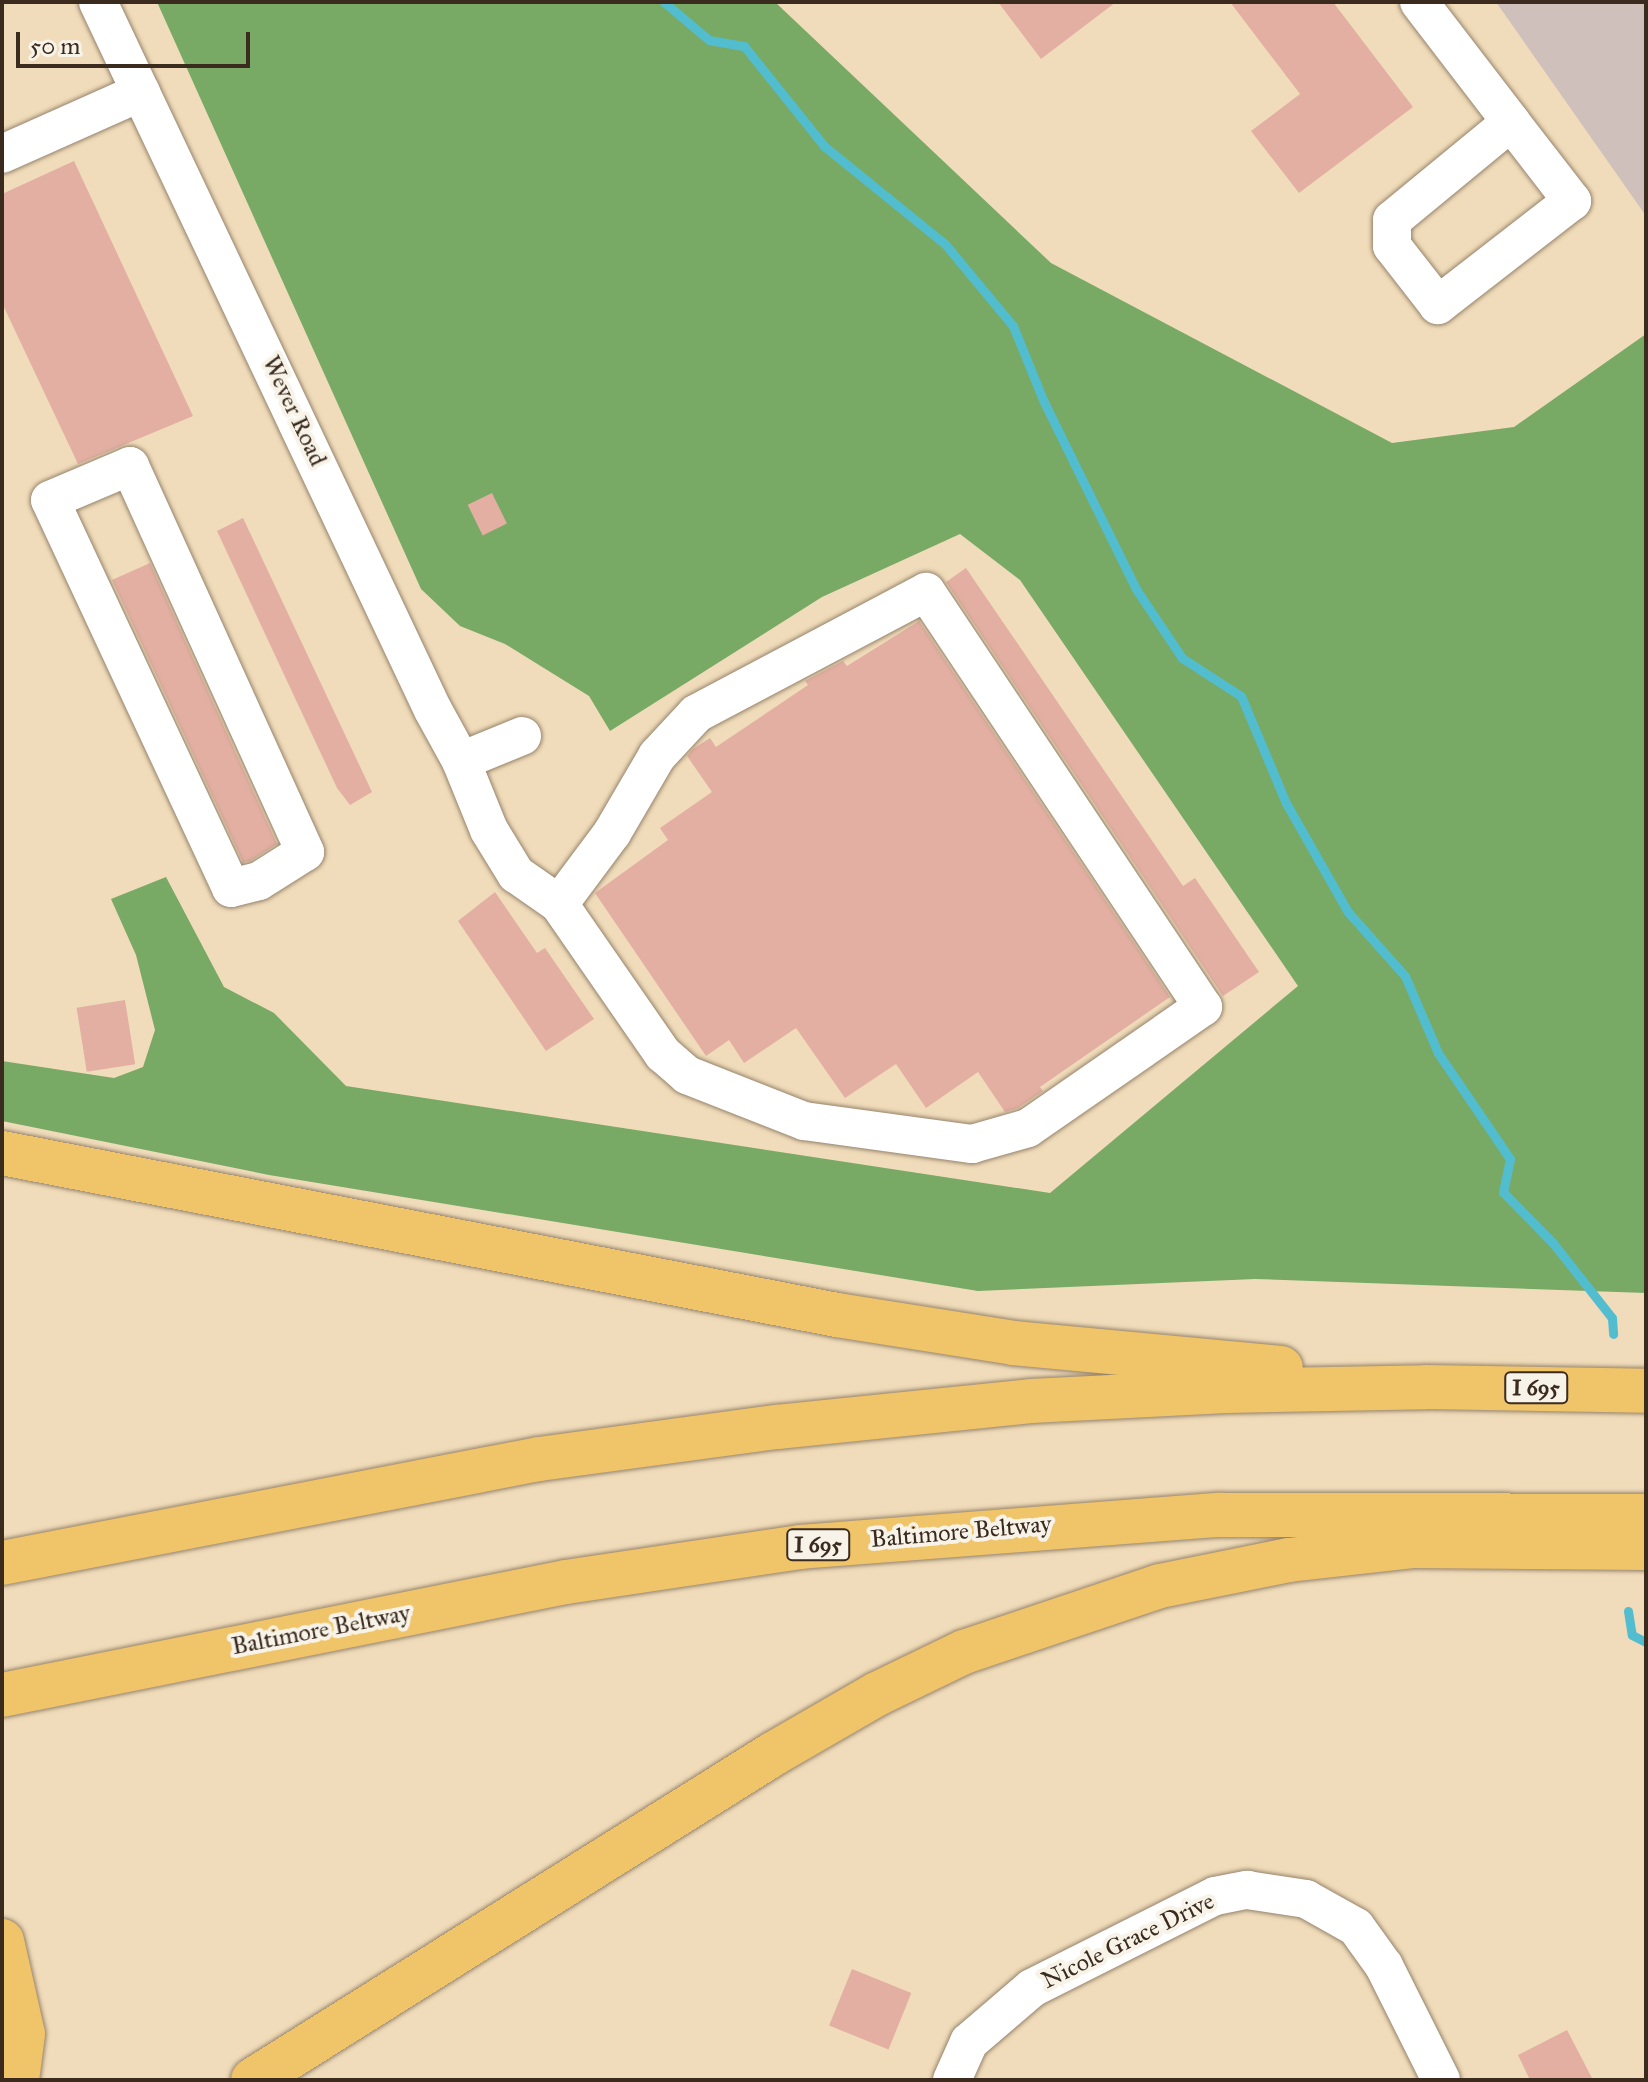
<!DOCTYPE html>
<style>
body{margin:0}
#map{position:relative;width:1648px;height:2082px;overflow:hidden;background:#f0dcba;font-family:"IM FELL Great Primer",serif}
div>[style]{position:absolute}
.industrial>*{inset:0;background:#d0c0bc}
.forest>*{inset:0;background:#78aa65}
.stream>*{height:9px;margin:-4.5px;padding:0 4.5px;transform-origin:4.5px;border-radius:4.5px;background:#53bdd0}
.building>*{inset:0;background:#e3afa2;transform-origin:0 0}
.roads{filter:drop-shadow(0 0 2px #96836c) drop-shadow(0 0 2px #96836c)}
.minor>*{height:38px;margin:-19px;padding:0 19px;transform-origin:19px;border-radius:19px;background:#fff}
.highway>*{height:44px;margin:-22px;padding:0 22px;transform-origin:22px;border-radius:22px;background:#f0c469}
span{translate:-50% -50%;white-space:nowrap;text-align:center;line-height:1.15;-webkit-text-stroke:8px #f7f3e8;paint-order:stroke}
.shield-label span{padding:2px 6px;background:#f7f3e8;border:2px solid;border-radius:6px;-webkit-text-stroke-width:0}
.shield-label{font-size:22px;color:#3b2a1e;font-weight:700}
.street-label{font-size:24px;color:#3b2a1e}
.frame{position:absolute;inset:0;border:4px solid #3b2a1e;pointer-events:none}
.scale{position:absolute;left:16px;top:32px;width:234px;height:36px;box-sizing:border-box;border:4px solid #3b2a1e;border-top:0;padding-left:10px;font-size:24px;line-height:28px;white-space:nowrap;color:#3b2a1e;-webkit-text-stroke:6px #f7f3e8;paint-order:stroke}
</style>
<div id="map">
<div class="industrial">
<i style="clip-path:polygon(1496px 2px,1646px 2px,1646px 216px)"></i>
</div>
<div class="forest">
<i style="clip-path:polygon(157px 2px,775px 2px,1051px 263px,1392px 443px,1514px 427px,1646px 334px,1646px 1293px,1255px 1279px,978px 1291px,269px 1175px,2px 1121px,2px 1061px,114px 1078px,143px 1067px,155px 1030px,136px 955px,111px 899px,166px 877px,224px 987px,274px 1013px,346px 1086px,1050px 1193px,1298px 986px,1020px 580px,960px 534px,822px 597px,610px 731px,589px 696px,505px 644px,460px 626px,421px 589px)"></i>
</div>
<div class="stream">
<i style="left:664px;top:2px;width:59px;rotate:40.2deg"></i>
<i style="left:709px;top:40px;width:36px;rotate:10deg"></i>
<i style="left:744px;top:46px;width:128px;rotate:51.3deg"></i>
<i style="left:824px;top:146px;width:156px;rotate:39deg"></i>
<i style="left:945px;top:244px;width:107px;rotate:50.3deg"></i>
<i style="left:1013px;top:326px;width:80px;rotate:67.9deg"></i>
<i style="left:1043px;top:400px;width:211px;rotate:63.8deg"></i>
<i style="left:1136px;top:589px;width:83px;rotate:56.3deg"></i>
<i style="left:1182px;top:658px;width:70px;rotate:32.8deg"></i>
<i style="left:1241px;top:696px;width:116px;rotate:67.2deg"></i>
<i style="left:1286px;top:803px;width:125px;rotate:60.4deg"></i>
<i style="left:1348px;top:912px;width:86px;rotate:48.3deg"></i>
<i style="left:1405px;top:976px;width:84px;rotate:66.8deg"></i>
<i style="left:1438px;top:1053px;width:128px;rotate:55.8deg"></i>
<i style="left:1510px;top:1159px;width:34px;rotate:102deg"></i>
<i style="left:1503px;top:1192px;width:71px;rotate:45.6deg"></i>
<i style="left:1553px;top:1243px;width:95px;rotate:51.8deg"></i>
<i style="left:1612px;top:1318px;width:16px;rotate:86deg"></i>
<i style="left:1628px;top:1611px;width:24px;rotate:81deg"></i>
<i style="left:1632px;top:1635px;width:16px;rotate:27deg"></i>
</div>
<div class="building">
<i style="clip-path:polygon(998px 2px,1116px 2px,1041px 59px)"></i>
<i style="clip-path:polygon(1230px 2px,1333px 2px,1413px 107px,1299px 193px,1251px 131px,1300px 94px)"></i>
<i style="clip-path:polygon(74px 161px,193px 416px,78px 464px,2px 303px,2px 194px)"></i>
<i style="left:492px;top:493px;width:34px;height:27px;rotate:64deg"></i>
<i style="clip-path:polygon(243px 518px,372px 792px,350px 805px,337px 788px,217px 531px)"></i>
<i style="clip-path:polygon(150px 563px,277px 844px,250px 861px,243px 862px,112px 580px)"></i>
<i style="clip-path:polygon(966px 568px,1183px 886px,1195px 878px,1259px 972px,1223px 996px,946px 582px)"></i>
<i style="clip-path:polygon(919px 621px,1170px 997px,1040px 1087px,1043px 1091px,1018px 1108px,1005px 1112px,978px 1072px,926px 1108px,896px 1064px,845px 1098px,796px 1028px,744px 1063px,729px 1040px,706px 1056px,595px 893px,668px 840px,660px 828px,712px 792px,687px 756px,693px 749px,710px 738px,716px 747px,808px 685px,805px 681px,843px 661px,847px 666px)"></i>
<i style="clip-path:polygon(495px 892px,537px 953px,545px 948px,594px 1019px,546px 1051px,458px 921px)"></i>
<i style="left:125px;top:1000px;width:65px;height:49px;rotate:81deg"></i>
<i style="left:852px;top:1969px;width:64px;height:61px;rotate:22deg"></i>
<i style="clip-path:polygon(1567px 2030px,1593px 2080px,1530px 2080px,1518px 2055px)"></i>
</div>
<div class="roads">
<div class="minor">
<i style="left:98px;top:2px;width:783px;rotate:64.68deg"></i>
<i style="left:433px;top:710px;width:58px;rotate:61.2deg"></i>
<i style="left:461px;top:761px;width:66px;rotate:-22.3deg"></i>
<i style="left:1419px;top:2px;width:151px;rotate:52.5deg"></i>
<i style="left:1511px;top:122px;width:100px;rotate:52.3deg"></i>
<i style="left:1572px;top:201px;width:170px;rotate:142.2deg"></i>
<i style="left:1438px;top:305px;width:75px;rotate:-127.9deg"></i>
<i style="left:1392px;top:246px;width:26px;rotate:-90deg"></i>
<i style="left:1392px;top:220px;width:154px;rotate:-39.5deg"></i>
<i style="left:2px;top:154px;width:152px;rotate:-24deg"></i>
<i style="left:130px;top:466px;width:424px;rotate:65.6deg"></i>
<i style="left:305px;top:852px;width:54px;rotate:147.8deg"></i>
<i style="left:259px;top:881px;width:29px;rotate:166deg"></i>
<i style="left:231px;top:888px;width:428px;rotate:-115deg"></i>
<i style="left:50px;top:500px;width:87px;rotate:-23deg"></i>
<i style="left:461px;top:761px;width:74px;rotate:67.9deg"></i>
<i style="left:489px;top:830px;width:52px;rotate:58.5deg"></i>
<i style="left:516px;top:874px;width:52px;rotate:34.9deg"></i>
<i style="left:559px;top:904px;width:183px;rotate:55.3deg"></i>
<i style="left:663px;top:1054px;width:32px;rotate:41deg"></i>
<i style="left:687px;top:1075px;width:126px;rotate:21.5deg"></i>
<i style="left:804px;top:1121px;width:170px;rotate:7.8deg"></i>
<i style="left:972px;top:1144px;width:58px;rotate:-15.9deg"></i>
<i style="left:1028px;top:1128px;width:213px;rotate:-34.7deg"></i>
<i style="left:1203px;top:1007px;width:499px;rotate:-123.7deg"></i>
<i style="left:926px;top:592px;width:260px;rotate:152.1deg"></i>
<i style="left:696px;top:714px;width:57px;rotate:132.9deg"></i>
<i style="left:657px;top:756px;width:89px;rotate:120.3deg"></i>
<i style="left:612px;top:833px;width:89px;rotate:126.7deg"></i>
<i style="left:952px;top:2080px;width:42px;rotate:-65.9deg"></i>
<i style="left:969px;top:2042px;width:83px;rotate:-40.6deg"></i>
<i style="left:1032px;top:1988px;width:205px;rotate:-26.7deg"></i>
<i style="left:1215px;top:1896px;width:33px;rotate:-11deg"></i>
<i style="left:1247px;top:1890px;width:60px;rotate:8.7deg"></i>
<i style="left:1306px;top:1899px;width:57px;rotate:29.2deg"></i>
<i style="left:1356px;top:1927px;width:48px;rotate:54.3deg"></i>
<i style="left:1384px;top:1966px;width:127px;rotate:63.4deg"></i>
</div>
<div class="highway">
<i style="left:2px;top:1153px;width:851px;rotate:10.98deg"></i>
<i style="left:837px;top:1315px;width:178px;rotate:9deg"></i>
<i style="left:1013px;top:1343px;width:269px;rotate:5.3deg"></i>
<i style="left:2px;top:1563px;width:547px;rotate:-10.96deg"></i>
<i style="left:539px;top:1459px;width:240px;rotate:-7.7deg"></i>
<i style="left:777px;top:1427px;width:255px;rotate:-5.8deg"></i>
<i style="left:1031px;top:1401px;width:195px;rotate:-2.9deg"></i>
<i style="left:1226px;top:1391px;width:200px;rotate:-1.1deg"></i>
<i style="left:1426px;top:1387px;width:220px;rotate:1deg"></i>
<i style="left:2px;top:1695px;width:575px;rotate:-11.33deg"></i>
<i style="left:566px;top:1582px;width:237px;rotate:-8.5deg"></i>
<i style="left:800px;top:1547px;width:421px;rotate:-4.4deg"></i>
<i style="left:1220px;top:1515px;width:426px;rotate:0.1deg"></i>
<i style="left:2px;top:1941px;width:95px;rotate:77.3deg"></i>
<i style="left:23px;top:2034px;width:46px;rotate:97.4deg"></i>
<i style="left:253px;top:2080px;width:614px;rotate:-32.08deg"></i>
<i style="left:773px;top:1754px;width:120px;rotate:-30deg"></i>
<i style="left:877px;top:1694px;width:97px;rotate:-25.8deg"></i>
<i style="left:964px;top:1652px;width:207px;rotate:-18.6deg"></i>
<i style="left:1160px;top:1586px;width:132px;rotate:-11.4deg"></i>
<i style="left:1289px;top:1560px;width:126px;rotate:-6.4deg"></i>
<i style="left:1414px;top:1546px;width:232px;rotate:0.5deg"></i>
</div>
</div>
<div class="shield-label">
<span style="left:1536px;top:1388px">I 695</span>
<span style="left:818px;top:1545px">I 695</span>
</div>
<div class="street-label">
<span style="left:294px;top:411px;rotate:65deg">Wever Road</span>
<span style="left:961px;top:1532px;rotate:-5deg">Baltimore Beltway</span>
<span style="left:321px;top:1630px;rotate:-11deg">Baltimore Beltway</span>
<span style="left:1128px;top:1941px;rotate:-26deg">Nicole Grace Drive</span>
</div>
<div class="frame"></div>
<div class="scale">50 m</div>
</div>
